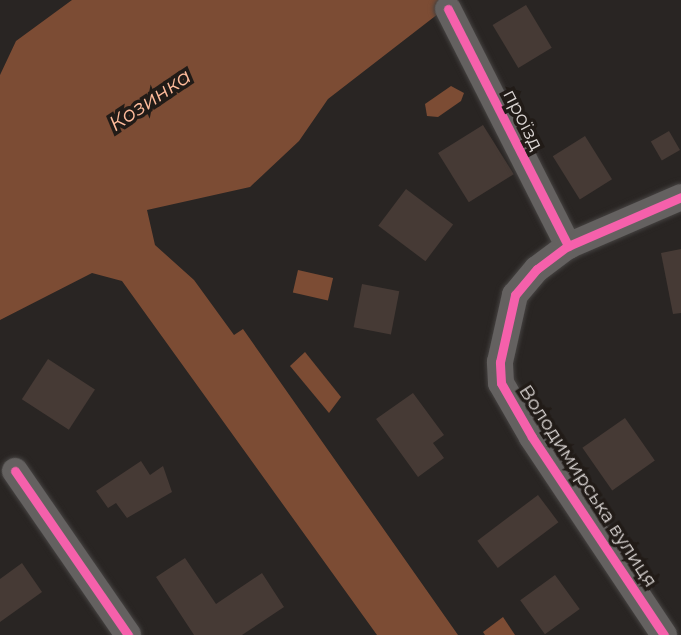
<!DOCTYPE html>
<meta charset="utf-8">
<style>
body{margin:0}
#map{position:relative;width:681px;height:635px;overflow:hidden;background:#292523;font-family:Montserrat,sans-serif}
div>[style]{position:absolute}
.water>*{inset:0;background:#7c4c34;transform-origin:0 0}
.building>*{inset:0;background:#463a35;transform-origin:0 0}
.roads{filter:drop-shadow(0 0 2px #454241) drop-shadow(0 0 2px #454241)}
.minor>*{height:26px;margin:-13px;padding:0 13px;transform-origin:13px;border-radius:13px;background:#646160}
.cycleway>*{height:9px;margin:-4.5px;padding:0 4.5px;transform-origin:4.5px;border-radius:4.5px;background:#f560ab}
span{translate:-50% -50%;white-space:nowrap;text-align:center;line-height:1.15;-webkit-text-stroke:7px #211b17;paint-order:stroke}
.street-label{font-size:19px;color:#dbd6d4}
.water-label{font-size:21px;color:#febb9b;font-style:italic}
</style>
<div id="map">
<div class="water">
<i style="clip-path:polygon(72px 0,456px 0,328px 99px,299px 141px,250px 187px,147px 210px,155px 245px,194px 280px,234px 335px,243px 329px,458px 635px,377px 635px,122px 281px,92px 273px,0 320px,0 75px,16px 41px)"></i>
<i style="clip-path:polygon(451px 86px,464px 93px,461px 101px,438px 117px,427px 116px,425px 104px)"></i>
<i style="left:298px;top:270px;width:36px;height:23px;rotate:13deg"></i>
<i style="clip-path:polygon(305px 352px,341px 397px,329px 413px,290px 366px)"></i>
<i style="clip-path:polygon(503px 617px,515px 635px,485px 635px,483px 632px)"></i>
</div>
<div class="building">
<i style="left:526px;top:5px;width:50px;height:39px;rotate:59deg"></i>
<i style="left:483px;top:125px;width:58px;height:53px;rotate:58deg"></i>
<i style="left:669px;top:131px;width:22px;height:21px;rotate:60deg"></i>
<i style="left:585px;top:136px;width:51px;height:38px;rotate:58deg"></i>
<i style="left:406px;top:189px;width:59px;height:46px;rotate:37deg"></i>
<i style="clip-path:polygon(681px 249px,681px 313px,673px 314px,661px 253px)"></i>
<i style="left:362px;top:284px;width:38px;height:44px;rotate:11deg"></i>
<i style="left:48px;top:359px;width:56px;height:48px;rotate:33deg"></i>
<i style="clip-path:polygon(413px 393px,444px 435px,433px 443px,444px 458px,418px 477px,376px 419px)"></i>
<i style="left:625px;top:418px;width:52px;height:52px;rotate:55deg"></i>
<i style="clip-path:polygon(141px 461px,150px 475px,163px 466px,172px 492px,127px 518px,116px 503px,108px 508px,96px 491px)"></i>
<i style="left:538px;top:495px;width:34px;height:76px;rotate:53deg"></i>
<i style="clip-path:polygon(185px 558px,216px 604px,262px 573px,284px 607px,242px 635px,194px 635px,156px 577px)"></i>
<i style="clip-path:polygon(22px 563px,42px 592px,0 622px,0 579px)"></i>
<i style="left:555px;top:575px;width:42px;height:43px;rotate:54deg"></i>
</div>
<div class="roads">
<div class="minor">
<i style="left:448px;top:9px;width:266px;rotate:63.1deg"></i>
<i style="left:15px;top:471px;width:199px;rotate:55.4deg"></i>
<i style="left:664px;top:635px;width:238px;rotate:-123.7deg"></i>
<i style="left:532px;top:437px;width:62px;rotate:-119.9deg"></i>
<i style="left:501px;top:383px;width:21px;rotate:-93deg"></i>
<i style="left:500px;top:362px;width:69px;rotate:-77.4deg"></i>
<i style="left:515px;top:295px;width:34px;rotate:-50deg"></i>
<i style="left:537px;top:269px;width:39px;rotate:-37deg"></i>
<i style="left:568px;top:246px;width:123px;rotate:-23.4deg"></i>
</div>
</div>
<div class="cycleway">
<i style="left:448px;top:9px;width:266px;rotate:63.1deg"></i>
<i style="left:15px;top:471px;width:199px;rotate:55.4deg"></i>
<i style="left:664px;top:635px;width:238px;rotate:-123.7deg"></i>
<i style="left:532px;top:437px;width:62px;rotate:-119.9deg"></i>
<i style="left:501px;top:383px;width:21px;rotate:-93deg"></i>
<i style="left:500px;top:362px;width:69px;rotate:-77.4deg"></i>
<i style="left:515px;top:295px;width:34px;rotate:-50deg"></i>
<i style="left:537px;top:269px;width:39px;rotate:-37deg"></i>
<i style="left:568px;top:246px;width:123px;rotate:-23.4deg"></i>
</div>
<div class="street-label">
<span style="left:523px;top:120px;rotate:63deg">проїзд</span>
<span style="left:588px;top:486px;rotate:57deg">Володимирська вулиця</span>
</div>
<div class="water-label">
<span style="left:150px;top:100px;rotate:-34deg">Козинка</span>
</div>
</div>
